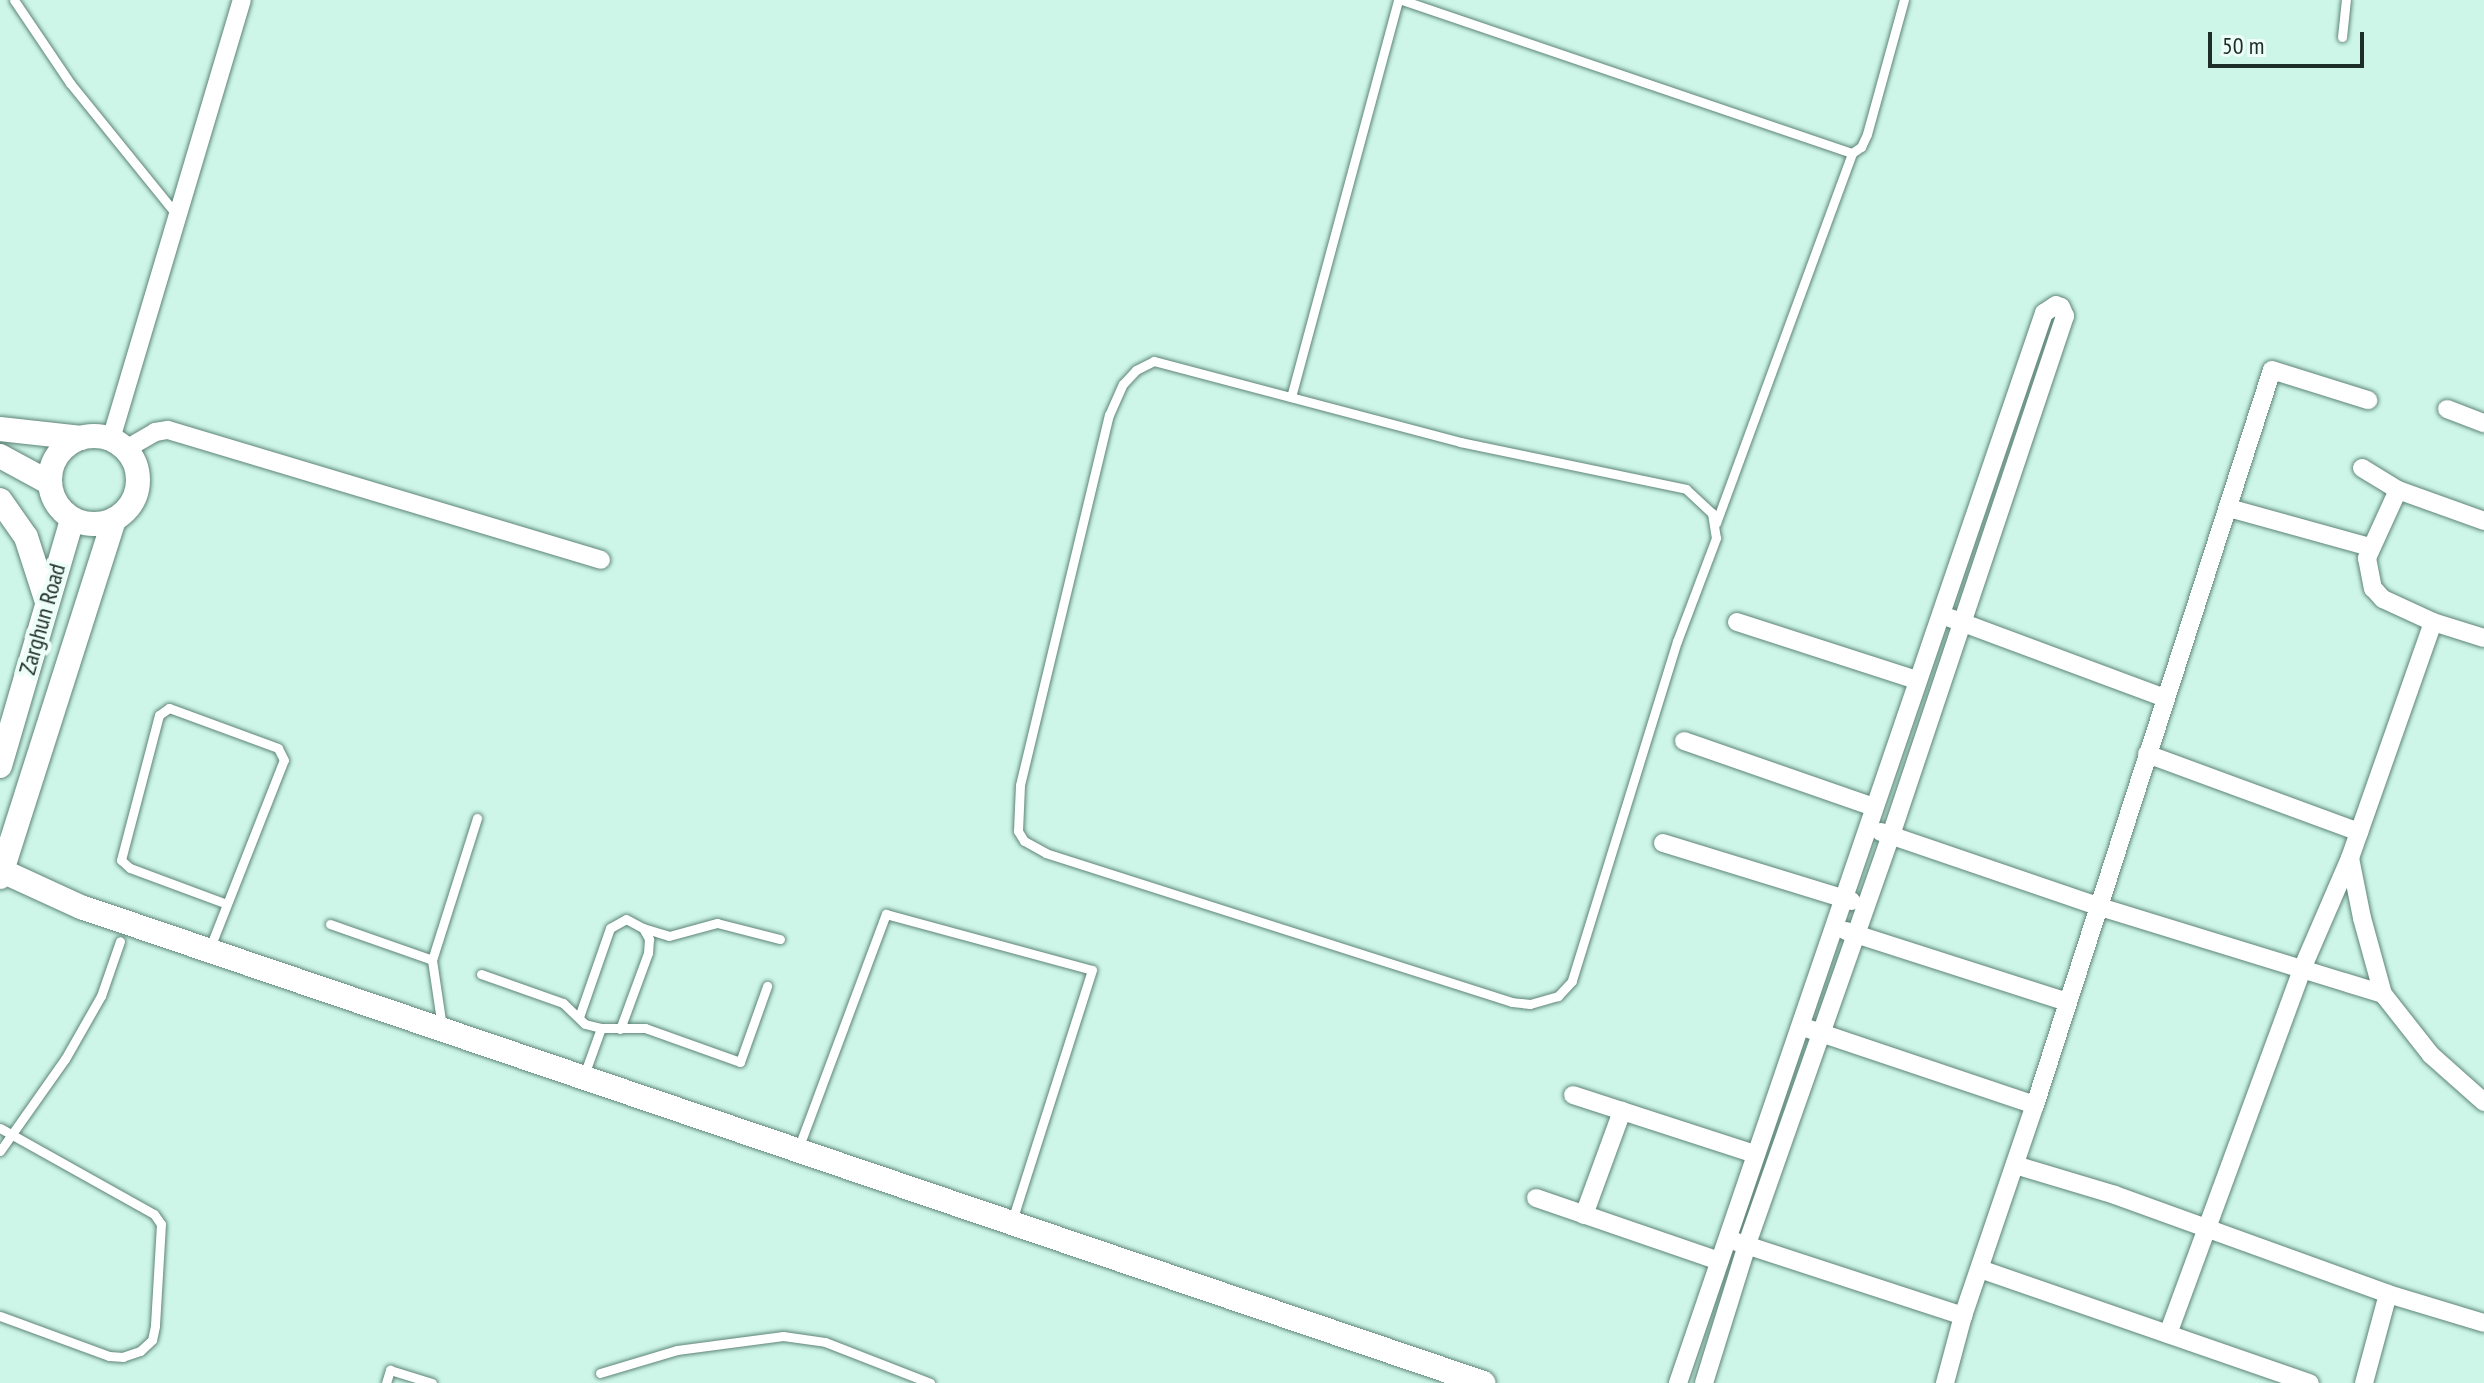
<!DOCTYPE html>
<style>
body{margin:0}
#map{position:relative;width:2484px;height:1383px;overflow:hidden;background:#cdf6e8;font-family:"PT Sans Narrow",sans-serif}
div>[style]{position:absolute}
.roads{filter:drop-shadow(0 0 2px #5e8478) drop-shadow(0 0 2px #5e8478)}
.lane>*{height:9px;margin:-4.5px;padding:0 4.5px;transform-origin:4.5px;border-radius:4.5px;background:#fff}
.street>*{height:18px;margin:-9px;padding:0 9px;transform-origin:9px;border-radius:9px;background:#fff}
.secondary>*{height:24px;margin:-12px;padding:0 12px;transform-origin:12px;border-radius:12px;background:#fff}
.secondary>.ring{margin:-12px;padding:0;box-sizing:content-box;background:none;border:24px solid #fff;border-radius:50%}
span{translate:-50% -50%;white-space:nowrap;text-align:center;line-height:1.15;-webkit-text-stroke:8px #edfdf7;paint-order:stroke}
.street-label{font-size:24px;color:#1d2d27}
.scale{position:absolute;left:2208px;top:32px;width:156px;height:36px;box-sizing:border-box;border:4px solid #1d2d27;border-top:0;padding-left:10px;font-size:24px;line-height:28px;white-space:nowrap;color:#1d2d27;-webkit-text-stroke:6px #edfdf7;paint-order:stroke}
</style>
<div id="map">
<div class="roads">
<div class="lane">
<i style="left:14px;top:0;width:100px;rotate:56deg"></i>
<i style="left:70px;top:83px;width:169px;rotate:51deg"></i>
<i style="left:1402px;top:0;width:475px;rotate:18.8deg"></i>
<i style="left:1852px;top:153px;width:11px;rotate:-34deg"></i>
<i style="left:1861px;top:147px;width:14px;rotate:-65deg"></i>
<i style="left:1867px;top:134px;width:139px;rotate:-74.6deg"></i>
<i style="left:2342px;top:37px;width:37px;rotate:-84deg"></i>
<i style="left:1154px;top:361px;width:317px;rotate:14.8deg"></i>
<i style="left:1460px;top:442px;width:231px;rotate:11.7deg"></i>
<i style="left:1686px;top:489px;width:35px;rotate:43deg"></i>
<i style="left:1712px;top:513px;width:25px;rotate:81deg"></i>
<i style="left:1716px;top:538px;width:110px;rotate:110.7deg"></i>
<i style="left:1677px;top:641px;width:356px;rotate:107.2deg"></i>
<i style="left:1572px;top:981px;width:21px;rotate:133deg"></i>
<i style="left:1558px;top:996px;width:29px;rotate:164deg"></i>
<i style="left:1530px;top:1004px;width:18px;rotate:-174deg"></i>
<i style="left:1512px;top:1002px;width:489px;rotate:-162.3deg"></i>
<i style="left:1046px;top:853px;width:25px;rotate:-151deg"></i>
<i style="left:1024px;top:841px;width:12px;rotate:-121deg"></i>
<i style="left:1018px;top:831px;width:46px;rotate:-87.5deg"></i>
<i style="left:1020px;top:785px;width:381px;rotate:-76.5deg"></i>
<i style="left:1109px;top:415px;width:34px;rotate:-66deg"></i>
<i style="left:1123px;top:384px;width:19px;rotate:-47deg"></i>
<i style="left:1136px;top:370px;width:20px;rotate:-27deg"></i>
<i style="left:1291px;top:397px;width:411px;rotate:-74.9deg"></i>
<i style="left:1716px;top:523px;width:394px;rotate:-69.8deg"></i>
<i style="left:330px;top:924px;width:108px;rotate:19.4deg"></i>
<i style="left:643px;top:928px;width:27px;rotate:17deg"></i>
<i style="left:669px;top:936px;width:50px;rotate:-15.2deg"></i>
<i style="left:717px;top:923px;width:65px;rotate:14.3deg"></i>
<i style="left:209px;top:950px;width:204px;rotate:-68.5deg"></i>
<i style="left:284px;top:760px;width:13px;rotate:-117deg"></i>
<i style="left:278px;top:748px;width:116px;rotate:-159.8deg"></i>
<i style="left:169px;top:708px;width:12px;rotate:145deg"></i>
<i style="left:159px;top:715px;width:150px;rotate:104.7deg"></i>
<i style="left:121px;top:860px;width:12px;rotate:42deg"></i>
<i style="left:130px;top:868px;width:103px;rotate:20.4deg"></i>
<i style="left:481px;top:974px;width:87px;rotate:19.5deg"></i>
<i style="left:563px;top:1003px;width:30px;rotate:44deg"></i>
<i style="left:585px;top:1024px;width:16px;rotate:14deg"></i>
<i style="left:601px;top:1028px;width:44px"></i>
<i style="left:645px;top:1028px;width:101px;rotate:19.7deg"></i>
<i style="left:740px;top:1062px;width:81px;rotate:-70.4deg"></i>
<i style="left:579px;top:1017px;width:94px;rotate:-70.8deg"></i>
<i style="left:610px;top:928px;width:18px;rotate:-29deg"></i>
<i style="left:626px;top:919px;width:19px;rotate:28deg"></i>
<i style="left:643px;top:928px;width:13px;rotate:61deg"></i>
<i style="left:649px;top:939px;width:14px;rotate:94deg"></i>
<i style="left:648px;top:953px;width:81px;rotate:110.2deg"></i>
<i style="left:442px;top:1027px;width:68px;rotate:-98.5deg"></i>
<i style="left:432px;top:960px;width:149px;rotate:-72.4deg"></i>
<i style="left:584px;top:1075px;width:50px;rotate:-70.1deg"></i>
<i style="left:0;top:1128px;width:176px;rotate:29.2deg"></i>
<i style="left:154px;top:1214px;width:12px;rotate:55deg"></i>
<i style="left:161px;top:1224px;width:102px;rotate:93.4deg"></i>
<i style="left:155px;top:1326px;width:14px;rotate:102deg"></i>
<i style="left:152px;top:1340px;width:16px;rotate:137deg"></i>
<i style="left:140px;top:1351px;width:18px;rotate:161deg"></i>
<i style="left:123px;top:1357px;width:14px;rotate:-176deg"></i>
<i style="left:109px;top:1356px;width:116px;rotate:-159.8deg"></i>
<i style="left:798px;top:1149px;width:251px;rotate:-69.5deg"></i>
<i style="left:886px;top:914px;width:213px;rotate:15.2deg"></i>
<i style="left:1092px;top:970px;width:263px;rotate:107.7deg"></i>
<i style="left:0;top:1151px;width:113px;rotate:-54.8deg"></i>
<i style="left:65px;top:1059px;width:73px;rotate:-60.3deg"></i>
<i style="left:101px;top:996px;width:58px;rotate:-70.9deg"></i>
<i style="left:600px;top:1373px;width:80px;rotate:-16.6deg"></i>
<i style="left:677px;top:1350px;width:107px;rotate:-7.5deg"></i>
<i style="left:783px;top:1336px;width:42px;rotate:8.1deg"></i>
<i style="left:825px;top:1342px;width:113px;rotate:21.3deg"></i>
<i style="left:386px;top:1383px;width:14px;rotate:-73deg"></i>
<i style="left:390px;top:1370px;width:44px;rotate:17.2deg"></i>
</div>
<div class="street">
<i style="left:2447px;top:409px;width:40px;rotate:21deg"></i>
<i style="left:111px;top:439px;width:458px;rotate:-73.4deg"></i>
<i style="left:126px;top:449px;width:34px;rotate:-30deg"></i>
<i style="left:155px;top:432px;width:13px;rotate:-9deg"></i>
<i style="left:168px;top:430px;width:452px;rotate:16.7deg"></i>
<i style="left:2362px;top:468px;width:42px;rotate:31.4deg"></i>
<i style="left:2398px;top:490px;width:91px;rotate:19.8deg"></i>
<i style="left:2398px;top:490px;width:75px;rotate:114.5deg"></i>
<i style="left:2367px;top:558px;width:31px;rotate:79deg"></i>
<i style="left:2373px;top:588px;width:15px;rotate:48deg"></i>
<i style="left:2383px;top:599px;width:55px;rotate:24.7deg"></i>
<i style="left:2433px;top:622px;width:53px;rotate:17.4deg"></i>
<i style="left:2229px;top:508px;width:146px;rotate:15.5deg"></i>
<i style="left:1950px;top:618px;width:229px;rotate:20.4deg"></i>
<i style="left:1737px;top:622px;width:189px;rotate:17.9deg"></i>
<i style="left:1684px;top:741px;width:201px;rotate:19.2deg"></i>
<i style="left:2147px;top:754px;width:226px;rotate:20.2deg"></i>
<i style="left:1881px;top:832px;width:228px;rotate:18.9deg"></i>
<i style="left:2097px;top:906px;width:299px;rotate:17.1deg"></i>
<i style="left:1663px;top:843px;width:197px;rotate:17.1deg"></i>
<i style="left:2350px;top:858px;width:61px;rotate:78.7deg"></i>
<i style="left:2362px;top:918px;width:79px;rotate:74.6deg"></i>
<i style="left:2383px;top:994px;width:78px;rotate:51.8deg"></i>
<i style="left:2431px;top:1055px;width:71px;rotate:41.6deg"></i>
<i style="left:1846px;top:931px;width:232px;rotate:17.8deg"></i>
<i style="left:1809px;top:1029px;width:238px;rotate:18.6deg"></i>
<i style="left:1573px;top:1095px;width:191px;rotate:18deg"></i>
<i style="left:2015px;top:1165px;width:104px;rotate:16.7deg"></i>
<i style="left:2115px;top:1195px;width:290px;rotate:19.9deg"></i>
<i style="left:2388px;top:1294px;width:100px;rotate:16.8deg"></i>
<i style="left:1536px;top:1198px;width:194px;rotate:19deg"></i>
<i style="left:1584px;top:1215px;width:111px;rotate:-69.9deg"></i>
<i style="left:1737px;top:1242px;width:238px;rotate:18.1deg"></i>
<i style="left:1980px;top:1269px;width:349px;rotate:19.1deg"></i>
<i style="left:2168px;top:1334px;width:389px;rotate:-69.8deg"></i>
<i style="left:2302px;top:969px;width:121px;rotate:-66.6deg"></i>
<i style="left:2350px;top:858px;width:250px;rotate:-70.6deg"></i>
<i style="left:1678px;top:1383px;width:1131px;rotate:-71.12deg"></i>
<i style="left:2044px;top:313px;width:14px;rotate:-34deg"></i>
<i style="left:2056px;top:305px;width:5px;rotate:22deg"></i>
<i style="left:2061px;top:307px;width:10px;rotate:66deg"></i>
<i style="left:2065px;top:316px;width:547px;rotate:108.53deg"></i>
<i style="left:1891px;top:835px;width:435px;rotate:109.4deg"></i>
<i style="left:1747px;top:1245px;width:145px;rotate:107.3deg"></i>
<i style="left:1945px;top:1383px;width:69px;rotate:-75deg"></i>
<i style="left:1963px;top:1316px;width:223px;rotate:-71.2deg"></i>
<i style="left:2035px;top:1105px;width:772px;rotate:-72.13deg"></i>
<i style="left:2272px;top:370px;width:101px;rotate:17.4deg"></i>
<i style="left:2364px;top:1383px;width:92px;rotate:-74.9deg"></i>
</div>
<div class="secondary">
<i style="left:0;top:429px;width:82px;rotate:6.3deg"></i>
<i class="ring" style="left:50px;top:436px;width:64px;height:64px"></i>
<i style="left:0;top:456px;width:57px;rotate:28.4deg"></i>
<i style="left:0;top:500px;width:45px;rotate:54.9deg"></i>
<i style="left:26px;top:537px;width:65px;rotate:72.1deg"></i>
<i style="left:0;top:766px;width:257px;rotate:-73.7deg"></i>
<i style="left:0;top:870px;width:89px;rotate:24.6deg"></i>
<i style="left:81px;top:907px;width:1481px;rotate:18.75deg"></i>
<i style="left:0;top:877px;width:375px;rotate:-72.3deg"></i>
</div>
</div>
<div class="street-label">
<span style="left:42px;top:619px;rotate:-74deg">Zarghun Road</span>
</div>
<div class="scale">50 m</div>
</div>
